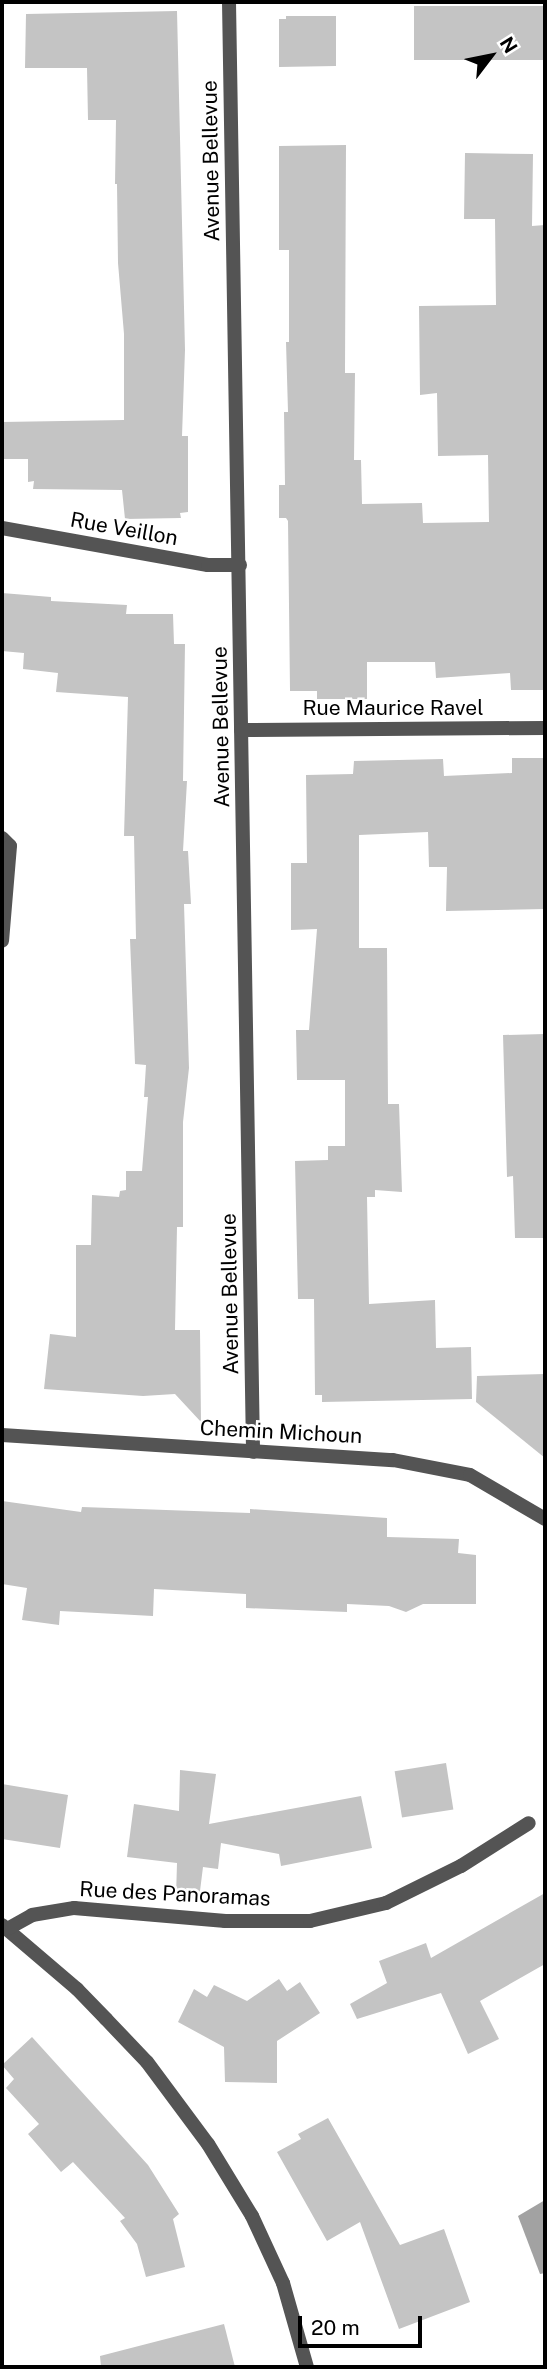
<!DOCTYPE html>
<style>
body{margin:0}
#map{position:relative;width:547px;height:2369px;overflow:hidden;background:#fff;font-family:"Public Sans",sans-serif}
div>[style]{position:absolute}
.water>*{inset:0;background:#a2a2a2}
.building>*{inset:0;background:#c4c4c4;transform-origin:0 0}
.service>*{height:14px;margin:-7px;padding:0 7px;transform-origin:7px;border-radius:7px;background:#545454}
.minor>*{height:14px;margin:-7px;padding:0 7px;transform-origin:7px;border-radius:7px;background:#545454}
span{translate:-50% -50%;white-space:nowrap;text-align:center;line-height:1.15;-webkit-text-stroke:5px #fff;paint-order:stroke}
.street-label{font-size:21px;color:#000}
.frame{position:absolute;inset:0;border:4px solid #000;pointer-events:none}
.north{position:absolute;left:456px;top:21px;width:70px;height:70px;-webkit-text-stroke:5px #fff;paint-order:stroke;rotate:58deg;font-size:19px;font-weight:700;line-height:28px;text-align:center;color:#000}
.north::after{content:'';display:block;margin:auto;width:24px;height:32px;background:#000;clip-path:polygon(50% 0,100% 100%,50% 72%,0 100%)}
.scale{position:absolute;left:298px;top:2316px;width:124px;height:32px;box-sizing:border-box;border:4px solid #000;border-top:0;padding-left:9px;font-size:21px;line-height:24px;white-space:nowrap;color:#000;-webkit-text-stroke:5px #fff;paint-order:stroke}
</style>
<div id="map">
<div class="water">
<i style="clip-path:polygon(545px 2200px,545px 2273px,540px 2274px,518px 2216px)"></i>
</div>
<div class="building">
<i style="left:544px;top:6px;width:54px;height:130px;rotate:90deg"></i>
<i style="clip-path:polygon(177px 11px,185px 350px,182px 436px,188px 436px,188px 512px,180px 513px,181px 518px,125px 519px,122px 490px,33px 489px,34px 481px,28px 482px,28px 459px,2px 459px,2px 422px,124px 420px,124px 334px,118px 263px,117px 184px,115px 184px,116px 120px,88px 120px,87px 68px,25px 68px,26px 14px)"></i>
<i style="clip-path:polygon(286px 16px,336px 16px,336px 66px,279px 67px,279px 19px,286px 19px)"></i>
<i style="clip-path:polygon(346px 145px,345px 373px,355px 373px,354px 460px,361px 460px,362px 504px,422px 503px,423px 523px,489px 522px,488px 455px,438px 456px,437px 393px,420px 395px,419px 306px,496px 305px,495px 219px,464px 219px,465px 153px,533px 154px,532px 226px,545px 225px,545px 690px,511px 690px,510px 673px,436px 678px,435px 662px,367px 662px,367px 699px,317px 699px,317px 691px,290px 691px,288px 521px,286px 518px,279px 518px,279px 485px,285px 485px,284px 412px,288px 412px,286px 342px,289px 342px,289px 250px,279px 250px,279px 146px)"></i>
<i style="clip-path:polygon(2px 593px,51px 597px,51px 601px,127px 605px,126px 614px,173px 614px,174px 644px,185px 644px,183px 781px,187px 781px,183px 851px,188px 851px,191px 904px,184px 904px,189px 1068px,183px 1122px,183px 1227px,177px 1227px,175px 1330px,200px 1330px,201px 1422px,175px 1394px,143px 1396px,44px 1389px,50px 1334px,76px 1337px,76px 1245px,91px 1245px,92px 1195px,119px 1197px,120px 1191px,126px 1190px,126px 1171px,142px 1171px,148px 1097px,144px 1097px,146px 1065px,135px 1064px,130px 939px,136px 939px,134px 836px,124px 836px,128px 697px,56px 692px,58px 673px,23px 669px,24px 653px,2px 651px)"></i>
<i style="clip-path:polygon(512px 758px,545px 758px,545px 909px,446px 911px,447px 867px,429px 867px,428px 832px,359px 835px,359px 948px,387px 948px,388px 1104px,399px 1104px,402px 1192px,375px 1190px,375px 1197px,367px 1197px,369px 1304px,435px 1300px,436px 1348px,471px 1347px,472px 1399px,322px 1402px,322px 1395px,315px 1395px,314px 1299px,298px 1299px,295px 1161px,328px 1160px,328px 1146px,345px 1146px,345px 1080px,297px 1080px,296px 1030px,309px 1030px,317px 929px,291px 930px,291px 863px,307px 863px,306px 775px,353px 774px,354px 761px,443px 759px,444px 776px,512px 773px)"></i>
<i style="clip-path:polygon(545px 1034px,545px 1238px,515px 1238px,513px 1176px,507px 1177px,503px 1035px)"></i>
<i style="clip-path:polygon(545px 1374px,545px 1458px,476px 1402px,477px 1376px)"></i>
<i style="clip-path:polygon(2px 1501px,81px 1512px,82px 1507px,250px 1513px,250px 1509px,387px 1518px,387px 1537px,459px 1539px,458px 1553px,476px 1555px,476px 1604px,423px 1604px,406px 1612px,389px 1606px,347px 1604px,347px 1612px,246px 1608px,246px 1594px,154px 1589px,153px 1616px,60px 1611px,59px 1625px,22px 1620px,27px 1588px,2px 1584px)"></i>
<i style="left:446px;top:1763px;width:47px;height:52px;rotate:81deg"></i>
<i style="clip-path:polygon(180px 1770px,216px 1774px,209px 1824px,361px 1796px,372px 1848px,281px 1866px,279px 1854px,221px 1843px,218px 1869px,203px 1867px,199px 1899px,176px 1897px,177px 1863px,127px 1857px,134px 1804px,179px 1811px)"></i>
<i style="clip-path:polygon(2px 1784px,68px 1795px,60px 1848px,2px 1839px)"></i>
<i style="clip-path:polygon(545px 1893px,545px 1964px,480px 2001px,499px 2039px,468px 2054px,441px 1993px,357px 2019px,350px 2004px,387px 1983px,379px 1961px,426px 1943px,431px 1958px)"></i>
<i style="clip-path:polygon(279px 1979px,287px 1991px,300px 1982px,320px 2013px,277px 2041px,277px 2083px,225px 2082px,224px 2047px,178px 2022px,194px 1989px,207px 1997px,214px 1985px,247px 2001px)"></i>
<i style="clip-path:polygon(32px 2037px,148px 2165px,179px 2214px,173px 2219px,185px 2267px,146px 2277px,137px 2244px,120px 2221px,125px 2218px,73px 2162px,61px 2172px,28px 2134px,39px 2124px,6px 2088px,14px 2079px,2px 2065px)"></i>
<i style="clip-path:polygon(328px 2118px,400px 2245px,444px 2229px,470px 2302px,399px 2329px,360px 2222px,327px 2241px,277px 2152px,301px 2139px,298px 2134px)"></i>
<i style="clip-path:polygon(224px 2324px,235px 2367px,101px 2367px,100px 2356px)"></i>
</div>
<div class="service">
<i style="left:2px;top:838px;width:11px;rotate:45deg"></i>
<i style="left:10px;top:846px;width:95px;rotate:94.8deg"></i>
</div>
<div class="minor">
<i style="left:229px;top:2px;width:1450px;rotate:89.05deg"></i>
<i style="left:2px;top:528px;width:209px;rotate:10.2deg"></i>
<i style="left:208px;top:565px;width:32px"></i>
<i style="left:241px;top:730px;width:304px;rotate:-0.4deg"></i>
<i style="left:2px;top:1435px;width:392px;rotate:3.7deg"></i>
<i style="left:393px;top:1460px;width:78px;rotate:11deg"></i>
<i style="left:470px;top:1475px;width:87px;rotate:30.4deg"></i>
<i style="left:2px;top:1925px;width:99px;rotate:40.5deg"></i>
<i style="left:77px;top:1989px;width:42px;rotate:46deg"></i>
<i style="left:106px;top:2019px;width:59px;rotate:46.4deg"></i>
<i style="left:147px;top:2062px;width:102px;rotate:53.4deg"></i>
<i style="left:208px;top:2144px;width:84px;rotate:58.6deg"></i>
<i style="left:252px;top:2216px;width:74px;rotate:65.2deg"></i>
<i style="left:283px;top:2283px;width:87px;rotate:74.1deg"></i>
<i style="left:9px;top:1928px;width:26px;rotate:-29deg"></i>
<i style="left:32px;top:1915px;width:43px;rotate:-9.5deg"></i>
<i style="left:74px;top:1908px;width:152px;rotate:4.9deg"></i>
<i style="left:225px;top:1921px;width:85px"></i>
<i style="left:310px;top:1921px;width:78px;rotate:-13.3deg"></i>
<i style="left:386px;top:1903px;width:84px;rotate:-26.3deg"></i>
<i style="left:461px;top:1866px;width:80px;rotate:-32.3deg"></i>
</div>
<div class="street-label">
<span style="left:211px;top:161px;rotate:-91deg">Avenue Bellevue</span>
<span style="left:124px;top:529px;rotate:10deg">Rue Veillon</span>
<span style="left:393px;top:708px">Rue Maurice Ravel</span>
<span style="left:221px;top:727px;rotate:-91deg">Avenue Bellevue</span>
<span style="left:230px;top:1294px;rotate:-91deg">Avenue Bellevue</span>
<span style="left:281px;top:1432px;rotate:3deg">Chemin Michoun</span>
<span style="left:175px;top:1894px;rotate:3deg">Rue des Panoramas</span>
</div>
<div class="frame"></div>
<div class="north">N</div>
<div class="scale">20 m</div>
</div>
